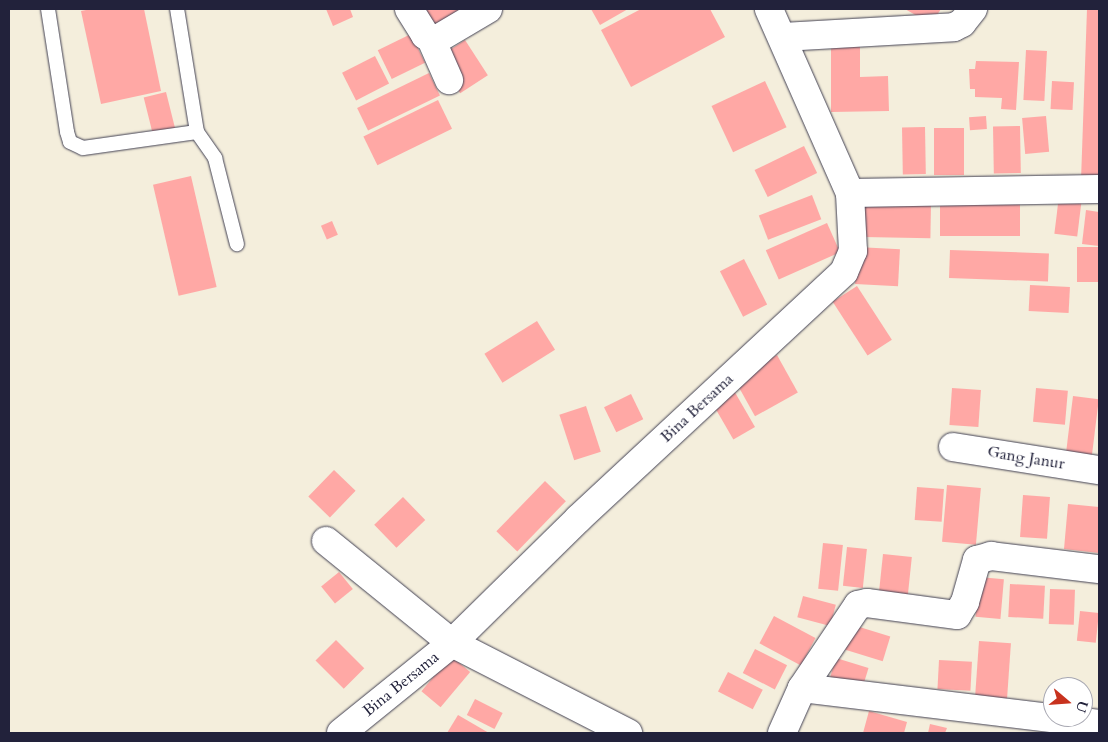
<!DOCTYPE html>
<style>
body{margin:0}
#map{position:relative;width:1108px;height:742px;overflow:hidden;background:#f4eedc;font-family:Cardo,serif}
div>[style]{position:absolute}
.building>*{inset:0;background:#ffa8a5;transform-origin:0 0}
.roads{filter:drop-shadow(0 0 1px #424153) drop-shadow(0 0 1px #424153)}
.service>*{height:14px;margin:-7px;padding:0 7px;transform-origin:7px;border-radius:7px;background:#fff}
.minor>*{height:28px;margin:-14px;padding:0 14px;transform-origin:14px;border-radius:14px;background:#fff}
span{translate:-50% -50%;white-space:nowrap;text-align:center;line-height:1.15;-webkit-text-stroke:5px #fff;paint-order:stroke}
.street-label{font-size:16px;color:#22223b}
.frame{position:absolute;inset:0;border:10px solid #22223b;pointer-events:none}
.north{position:absolute;left:1043px;top:677px;width:50px;height:50px;box-sizing:border-box;background:#fff;border:1px solid #a7a7b1;border-radius:50%;rotate:108deg;font-size:14px;font-weight:700;line-height:20px;text-align:center;color:#22223b}
.north::after{content:'';display:block;margin:auto;width:18px;height:22px;background:#c8321e;clip-path:polygon(50% 0,100% 100%,50% 72%,0 100%)}
</style>
<div id="map">
<div class="building">
<i style="clip-path:polygon(91px 9px,144px 9px,161px 91px,101px 104px,81px 11px)"></i>
<i style="clip-path:polygon(326px 9px,350px 9px,353px 17px,333px 26px)"></i>
<i style="clip-path:polygon(419px 9px,457px 9px,459px 13px,432px 30px)"></i>
<i style="clip-path:polygon(591px 9px,628px 9px,600px 25px)"></i>
<i style="clip-path:polygon(641px 9px,710px 9px,725px 37px,631px 87px,601px 30px)"></i>
<i style="clip-path:polygon(905px 9px,941px 9px,931px 24px)"></i>
<i style="clip-path:polygon(1087px 9px,1099px 9px,1099px 181px,1081px 180px)"></i>
<i style="left:411px;top:34px;width:32px;height:37px;rotate:64deg"></i>
<i style="left:465px;top:40px;width:42px;height:33px;rotate:57deg"></i>
<i style="clip-path:polygon(860px 46px,860px 77px,888px 76px,889px 111px,831px 112px,831px 47px)"></i>
<i style="left:1026px;top:50px;width:21px;height:50px;rotate:3deg"></i>
<i style="left:375px;top:56px;width:31px;height:37px;rotate:63deg"></i>
<i style="clip-path:polygon(976px 61px,1019px 62px,1016px 110px,1001px 109px,1002px 98px,975px 97px,975px 89px,970px 89px,969px 69px,975px 69px)"></i>
<i style="left:429px;top:73px;width:25px;height:80px;rotate:64deg"></i>
<i style="left:765px;top:81px;width:51px;height:59px;rotate:65deg"></i>
<i style="left:1052px;top:81px;width:22px;height:28px;rotate:3deg"></i>
<i style="left:166px;top:92px;width:42px;height:23px;rotate:76deg"></i>
<i style="left:438px;top:100px;width:32px;height:83px;rotate:64deg"></i>
<i style="left:986px;top:116px;width:13px;height:17px;rotate:86deg"></i>
<i style="left:1046px;top:116px;width:36px;height:24px;rotate:85deg"></i>
<i style="left:1020px;top:126px;width:47px;height:27px;rotate:89deg"></i>
<i style="left:925px;top:127px;width:47px;height:23px;rotate:89deg"></i>
<i style="left:934px;top:128px;width:30px;height:47px"></i>
<i style="left:804px;top:146px;width:30px;height:55px;rotate:64deg"></i>
<i style="left:191px;top:176px;width:114px;height:39px;rotate:77deg"></i>
<i style="left:812px;top:195px;width:26px;height:57px;rotate:69deg"></i>
<i style="left:1059px;top:196px;width:23px;height:38px;rotate:7deg"></i>
<i style="left:864px;top:202px;width:67px;height:35px;rotate:1deg"></i>
<i style="left:940px;top:204px;width:80px;height:32px"></i>
<i style="clip-path:polygon(1086px 210px,1099px 212px,1099px 246px,1082px 244px)"></i>
<i style="left:332px;top:221px;width:15px;height:12px;rotate:67deg"></i>
<i style="left:827px;top:223px;width:32px;height:67px;rotate:66deg"></i>
<i style="left:857px;top:247px;width:43px;height:37px;rotate:3deg"></i>
<i style="left:1077px;top:247px;width:22px;height:35px"></i>
<i style="left:950px;top:250px;width:99px;height:28px;rotate:2deg"></i>
<i style="left:744px;top:259px;width:51px;height:27px;rotate:63deg"></i>
<i style="left:1030px;top:285px;width:40px;height:26px;rotate:3deg"></i>
<i style="left:857px;top:286px;width:64px;height:29px;rotate:57deg"></i>
<i style="left:537px;top:321px;width:34px;height:62px;rotate:58deg"></i>
<i style="left:777px;top:355px;width:43px;height:49px;rotate:61deg"></i>
<i style="left:952px;top:388px;width:29px;height:37px;rotate:4deg"></i>
<i style="left:1036px;top:388px;width:32px;height:34px;rotate:5deg"></i>
<i style="left:733px;top:389px;width:44px;height:25px;rotate:60deg"></i>
<i style="left:631px;top:394px;width:28px;height:30px;rotate:64deg"></i>
<i style="left:1073px;top:396px;width:26px;height:62px;rotate:7deg"></i>
<i style="left:586px;top:406px;width:48px;height:28px;rotate:72deg"></i>
<i style="left:334px;top:470px;width:30px;height:37px;rotate:44deg"></i>
<i style="left:545px;top:481px;width:29px;height:70px;rotate:44deg"></i>
<i style="left:947px;top:485px;width:34px;height:57px;rotate:5deg"></i>
<i style="left:917px;top:487px;width:27px;height:33px;rotate:4deg"></i>
<i style="left:1023px;top:495px;width:27px;height:42px;rotate:4deg"></i>
<i style="left:403px;top:497px;width:32px;height:40px;rotate:46deg"></i>
<i style="clip-path:polygon(1068px 504px,1099px 507px,1099px 553px,1064px 549px)"></i>
<i style="left:823px;top:543px;width:20px;height:46px;rotate:6deg"></i>
<i style="left:847px;top:547px;width:20px;height:39px;rotate:6deg"></i>
<i style="left:883px;top:554px;width:29px;height:39px;rotate:6deg"></i>
<i style="left:339px;top:572px;width:22px;height:23px;rotate:51deg"></i>
<i style="left:979px;top:577px;width:25px;height:40px;rotate:5deg"></i>
<i style="left:1010px;top:584px;width:35px;height:33px;rotate:3deg"></i>
<i style="left:1050px;top:589px;width:25px;height:35px;rotate:2deg"></i>
<i style="left:803px;top:596px;width:34px;height:22px;rotate:15deg"></i>
<i style="left:1080px;top:611px;width:19px;height:30px;rotate:6deg"></i>
<i style="left:774px;top:616px;width:47px;height:31px;rotate:28deg"></i>
<i style="left:853px;top:625px;width:39px;height:26px;rotate:17deg"></i>
<i style="left:336px;top:640px;width:40px;height:29px;rotate:45deg"></i>
<i style="left:979px;top:641px;width:32px;height:59px;rotate:4deg"></i>
<i style="left:755px;top:649px;width:36px;height:27px;rotate:27deg"></i>
<i style="left:451px;top:656px;width:25px;height:46px;rotate:40deg"></i>
<i style="left:836px;top:658px;width:34px;height:23px;rotate:17deg"></i>
<i style="left:939px;top:660px;width:33px;height:29px;rotate:3deg"></i>
<i style="left:728px;top:672px;width:39px;height:22px;rotate:27deg"></i>
<i style="left:475px;top:699px;width:31px;height:18px;rotate:27deg"></i>
<i style="clip-path:polygon(869px 711px,907px 722px,904px 733px,863px 733px)"></i>
<i style="clip-path:polygon(458px 715px,489px 733px,447px 733px)"></i>
<i style="clip-path:polygon(930px 724px,947px 728px,945px 733px,928px 733px)"></i>
</div>
<div class="roads">
<div class="service">
<i style="left:48px;top:9px;width:124px;rotate:81.2deg"></i>
<i style="left:67px;top:132px;width:10px;rotate:73deg"></i>
<i style="left:70px;top:142px;width:14px;rotate:25deg"></i>
<i style="left:83px;top:148px;width:115px;rotate:-8deg"></i>
<i style="left:197px;top:132px;width:125px;rotate:-99.2deg"></i>
<i style="left:197px;top:132px;width:32px;rotate:55deg"></i>
<i style="left:215px;top:158px;width:89px;rotate:75.7deg"></i>
</div>
<div class="minor">
<i style="left:409px;top:9px;width:31px;rotate:58deg"></i>
<i style="left:425px;top:35px;width:7px;rotate:34deg"></i>
<i style="left:431px;top:39px;width:8px;rotate:-7deg"></i>
<i style="left:439px;top:38px;width:57px;rotate:-30.6deg"></i>
<i style="left:783px;top:37px;width:171px;rotate:-3.3deg"></i>
<i style="left:954px;top:27px;width:9px;rotate:-27deg"></i>
<i style="left:962px;top:23px;width:18px;rotate:-52deg"></i>
<i style="left:431px;top:39px;width:45px;rotate:66.3deg"></i>
<i style="left:850px;top:193px;width:249px;rotate:-0.9deg"></i>
<i style="left:953px;top:447px;width:148px;rotate:9deg"></i>
<i style="left:326px;top:541px;width:162px;rotate:39deg"></i>
<i style="left:452px;top:643px;width:198px;rotate:27.1deg"></i>
<i style="left:802px;top:688px;width:299px;rotate:6.9deg"></i>
<i style="left:341px;top:733px;width:143px;rotate:-39deg"></i>
<i style="left:452px;top:643px;width:177px;rotate:-44.5deg"></i>
<i style="left:578px;top:519px;width:363px;rotate:-42.9deg"></i>
<i style="left:844px;top:272px;width:23px;rotate:-67deg"></i>
<i style="left:853px;top:251px;width:58px;rotate:-93deg"></i>
<i style="left:850px;top:193px;width:201px;rotate:-113.8deg"></i>
<i style="left:782px;top:733px;width:49px;rotate:-66deg"></i>
<i style="left:802px;top:688px;width:100px;rotate:-56deg"></i>
<i style="left:858px;top:605px;width:9px;rotate:-13deg"></i>
<i style="left:867px;top:603px;width:91px;rotate:7.6deg"></i>
<i style="left:957px;top:615px;width:15px;rotate:-58deg"></i>
<i style="left:965px;top:602px;width:44px;rotate:-74.1deg"></i>
<i style="left:977px;top:560px;width:15px;rotate:-16deg"></i>
<i style="left:991px;top:556px;width:109px;rotate:6.9deg"></i>
</div>
</div>
<div class="street-label">
<span style="left:697px;top:408px;rotate:-43deg">Bina Bersama</span>
<span style="left:1026px;top:458px;rotate:9deg">Gang Janur</span>
<span style="left:401px;top:684px;rotate:-39deg">Bina Bersama</span>
</div>
<div class="frame"></div>
<div class="north">U</div>
</div>
